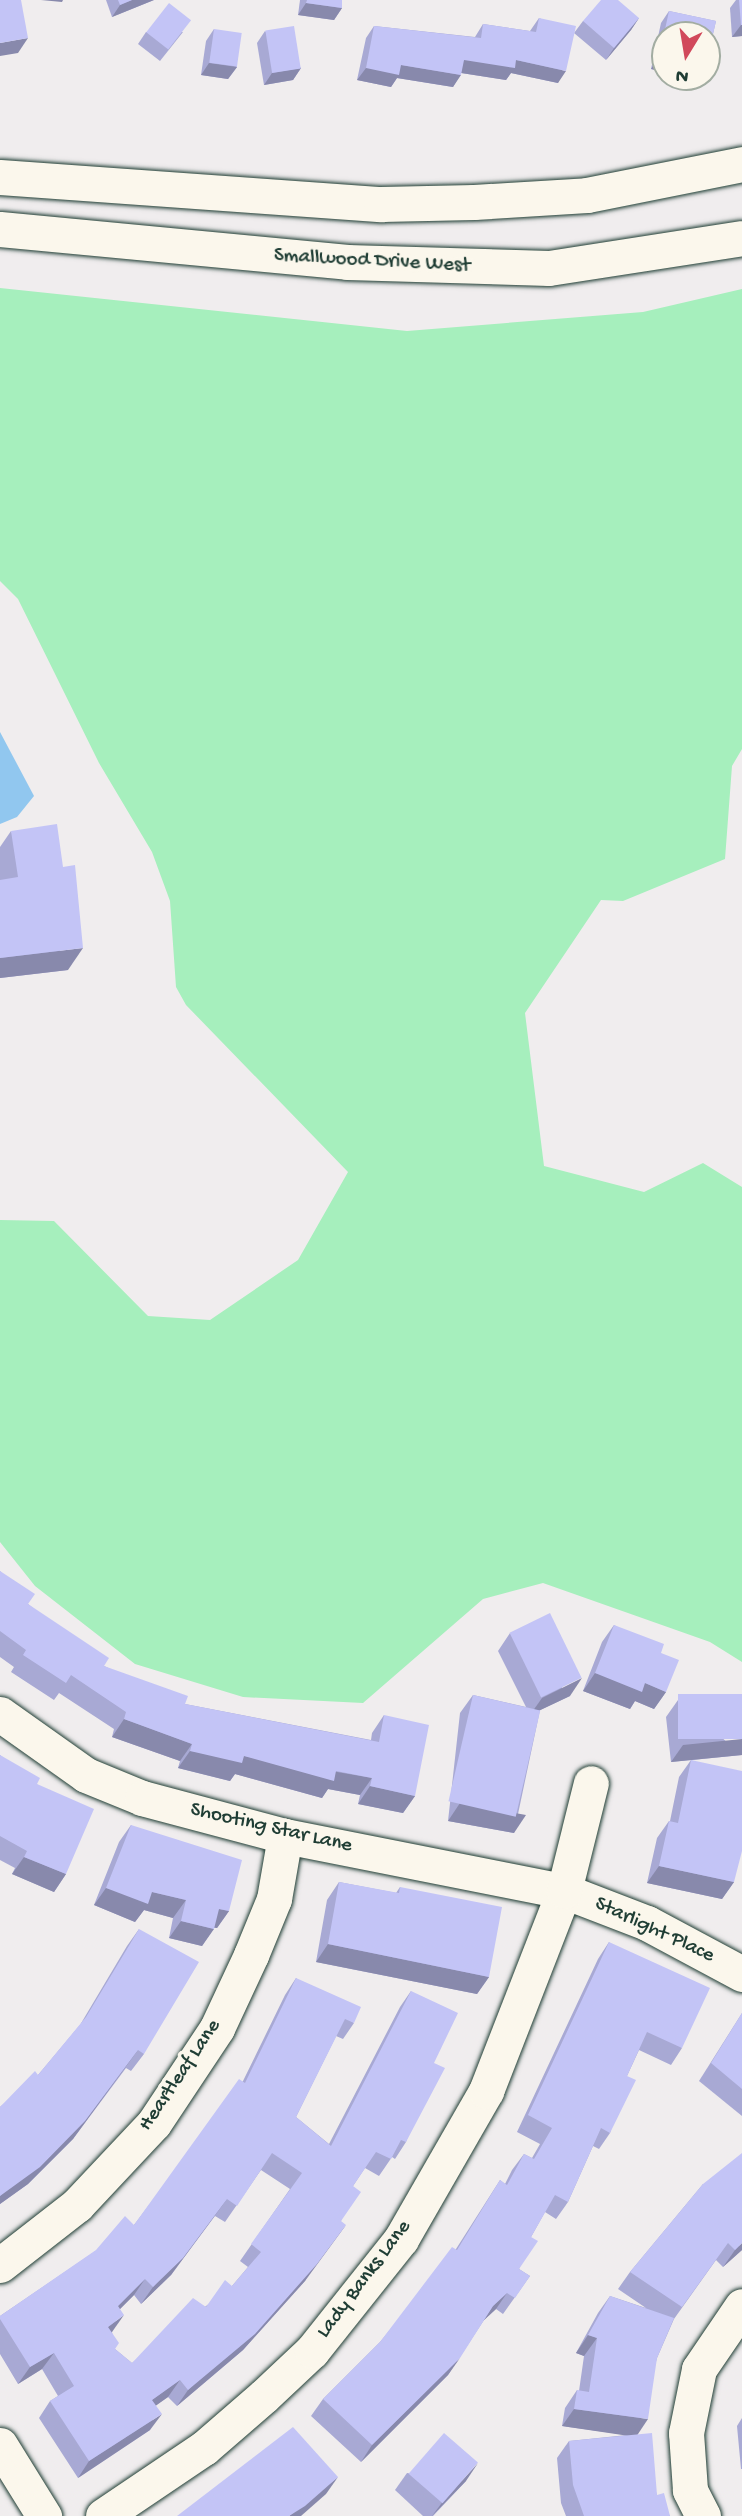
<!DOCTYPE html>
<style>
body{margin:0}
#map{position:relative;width:742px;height:2516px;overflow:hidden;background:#f0edee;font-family:"Gochi Hand",sans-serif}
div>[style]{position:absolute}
.green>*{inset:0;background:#a6efbd}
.water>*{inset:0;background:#91c7ef}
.roads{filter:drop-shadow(0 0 2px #1f3d34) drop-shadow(0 0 2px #1f3d34)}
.minor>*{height:35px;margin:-17.5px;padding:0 17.5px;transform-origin:17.5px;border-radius:17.5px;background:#fbf7ec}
.wall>*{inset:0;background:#a8a9d4}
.shaded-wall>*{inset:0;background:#8889ac}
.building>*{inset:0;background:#c3c4f6;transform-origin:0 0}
span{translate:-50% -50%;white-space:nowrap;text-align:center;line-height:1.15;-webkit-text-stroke:7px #fbf7ec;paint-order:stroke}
.street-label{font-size:21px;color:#1f3d34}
.north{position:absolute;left:651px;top:21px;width:70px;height:70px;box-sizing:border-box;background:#fbf7ec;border:2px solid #a3ada2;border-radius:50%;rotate:191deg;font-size:19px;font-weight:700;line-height:28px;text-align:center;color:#1f3d34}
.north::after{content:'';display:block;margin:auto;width:24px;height:32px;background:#d1495b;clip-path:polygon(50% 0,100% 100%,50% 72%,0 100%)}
</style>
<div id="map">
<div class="green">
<i style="clip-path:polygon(0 288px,407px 331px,643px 312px,742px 289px,742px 749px,732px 766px,725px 859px,623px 901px,601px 900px,525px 1013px,544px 1166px,644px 1192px,703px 1163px,742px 1187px,742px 1662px,710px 1642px,543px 1583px,483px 1599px,363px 1703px,243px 1697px,135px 1664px,35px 1586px,0 1542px,0 1220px,54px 1221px,148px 1316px,210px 1320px,298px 1260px,348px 1172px,186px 1005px,176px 987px,170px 901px,152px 852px,99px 763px,18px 599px,0 581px)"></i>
</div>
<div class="water">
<i style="clip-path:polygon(0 732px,34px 796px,17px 817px,0 824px)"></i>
</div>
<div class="roads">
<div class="minor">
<i style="left:0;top:177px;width:382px;rotate:4.1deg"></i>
<i style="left:381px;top:204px;width:93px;rotate:-1.2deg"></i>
<i style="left:474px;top:202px;width:113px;rotate:-3.5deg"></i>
<i style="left:587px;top:195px;width:158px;rotate:-11.3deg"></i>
<i style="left:0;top:229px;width:349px;rotate:5.4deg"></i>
<i style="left:347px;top:262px;width:202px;rotate:1.7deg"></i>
<i style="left:549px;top:268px;width:195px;rotate:-8.8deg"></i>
<i style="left:0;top:1714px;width:105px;rotate:35.3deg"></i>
<i style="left:86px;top:1775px;width:61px;rotate:22.3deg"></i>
<i style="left:142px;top:1798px;width:148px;rotate:14.9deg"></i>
<i style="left:285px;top:1836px;width:284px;rotate:11.2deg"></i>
<i style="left:564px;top:1891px;width:89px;rotate:21.1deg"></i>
<i style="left:647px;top:1923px;width:108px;rotate:28.2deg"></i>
<i style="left:0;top:2265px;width:98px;rotate:-37.9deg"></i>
<i style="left:77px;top:2205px;width:112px;rotate:-46.8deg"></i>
<i style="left:154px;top:2123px;width:114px;rotate:-56.4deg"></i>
<i style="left:217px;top:2028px;width:81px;rotate:-65deg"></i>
<i style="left:251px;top:1955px;width:61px;rotate:-67.7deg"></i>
<i style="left:274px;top:1899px;width:64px;rotate:-80.1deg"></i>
<i style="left:0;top:2445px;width:84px;rotate:58.2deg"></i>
<i style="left:103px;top:2516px;width:122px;rotate:-34deg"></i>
<i style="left:204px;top:2448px;width:79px;rotate:-40.9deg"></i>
<i style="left:264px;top:2396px;width:66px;rotate:-43.2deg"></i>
<i style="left:312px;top:2351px;width:143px;rotate:-51.5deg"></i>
<i style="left:401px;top:2239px;width:171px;rotate:-60.1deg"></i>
<i style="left:486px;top:2091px;width:215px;rotate:-68.7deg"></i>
<i style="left:564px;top:1891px;width:111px;rotate:-76deg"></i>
<i style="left:703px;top:2516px;width:29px;rotate:-117deg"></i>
<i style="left:690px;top:2490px;width:57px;rotate:-94deg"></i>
<i style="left:686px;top:2433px;width:65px;rotate:-78.5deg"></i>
<i style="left:699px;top:2369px;width:76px;rotate:-55.7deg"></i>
</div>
</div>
<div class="wall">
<i style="clip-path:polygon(106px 0,154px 0,112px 17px)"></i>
<i style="clip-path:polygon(300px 0,342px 0,342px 8px,334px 20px,298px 15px)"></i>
<i style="clip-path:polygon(736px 0,742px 0,742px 36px,732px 37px,730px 8px)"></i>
<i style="clip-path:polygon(669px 11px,716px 21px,710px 47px,707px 51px,707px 35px,665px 35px,665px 72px,651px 69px,661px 23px)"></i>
<i style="clip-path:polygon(539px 18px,574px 33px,583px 21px,639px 18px,631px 30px,606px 60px,574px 33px,558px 83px,511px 73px,506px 80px,461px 73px,453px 87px,397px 78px,391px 87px,357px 80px,366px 38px,374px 26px,475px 37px,483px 24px,530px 31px)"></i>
<i style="clip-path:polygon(214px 29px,237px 67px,228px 79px,201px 75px,206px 41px)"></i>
<i style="clip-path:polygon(265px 31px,301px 68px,293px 80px,264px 85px,257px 43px)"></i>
<i style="clip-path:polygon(146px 32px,183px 32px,160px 61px,138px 44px)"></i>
<i style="clip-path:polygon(11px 831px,68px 970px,0 978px,0 847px)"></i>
<i style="clip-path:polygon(0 1571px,28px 1604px,104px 1666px,185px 1704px,371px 1740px,372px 1733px,384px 1715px,415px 1796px,403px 1813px,358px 1804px,360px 1795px,328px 1789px,322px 1798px,235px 1774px,230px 1781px,178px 1768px,180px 1761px,112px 1737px,114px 1729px,59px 1693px,54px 1700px,11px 1672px,14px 1667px,0 1657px)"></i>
<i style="clip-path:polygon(614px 1625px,661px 1653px,666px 1692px,654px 1709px,635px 1701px,630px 1709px,583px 1691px,602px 1642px)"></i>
<i style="clip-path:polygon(510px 1633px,570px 1696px,540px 1710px,514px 1833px,448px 1821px,460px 1713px,473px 1695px,526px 1707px,498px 1651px)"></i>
<i style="clip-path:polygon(678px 1700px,742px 1755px,692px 1760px,734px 1882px,722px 1899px,647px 1883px,657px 1838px,669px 1821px,670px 1821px,679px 1777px,691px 1760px,671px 1762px,666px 1717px)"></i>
<i style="clip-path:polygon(0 1755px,37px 1784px,66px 1874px,54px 1892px,12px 1874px,15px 1868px,0 1860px)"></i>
<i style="clip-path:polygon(131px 1825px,229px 1911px,217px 1928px,214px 1928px,202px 1946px,169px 1938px,173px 1918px,144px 1910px,135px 1922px,94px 1905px,119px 1842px)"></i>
<i style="clip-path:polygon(339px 1882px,396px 1893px,400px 1887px,489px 1977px,477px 1994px,316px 1962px,327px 1900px)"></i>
<i style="clip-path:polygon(139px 1929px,144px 2054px,131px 2071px,126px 2068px,73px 2139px,28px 2184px,0 2204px,0 2107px,38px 2075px,80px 2025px,127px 1946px)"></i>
<i style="clip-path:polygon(609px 1942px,682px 2048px,671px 2065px,639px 2050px,627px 2076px,610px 2133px,599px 2149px,593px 2146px,568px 2202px,556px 2219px,545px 2212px,531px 2237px,519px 2269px,530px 2276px,503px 2314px,496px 2309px,484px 2320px,448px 2375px,361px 2462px,311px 2416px,323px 2399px,380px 2342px,456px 2249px,500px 2180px,505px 2184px,512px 2170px,524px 2154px,532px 2158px,540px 2144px,517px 2132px,598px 1959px)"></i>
<i style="clip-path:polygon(evenodd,296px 1978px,354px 2023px,343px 2039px,336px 2036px,296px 2117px,329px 2144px,400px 2007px,411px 1991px,434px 2063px,406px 2142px,395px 2159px,392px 2157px,379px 2176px,365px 2168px,353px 2186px,341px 2221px,305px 2281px,243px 2350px,177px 2406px,168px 2397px,156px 2405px,150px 2430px,78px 2478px,39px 2418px,50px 2401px,58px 2396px,42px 2369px,18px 2384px,0 2354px,0 2316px,134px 2225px,243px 2081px,285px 1995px,296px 1978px,261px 2170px,290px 2189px,240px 2261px,248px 2267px,232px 2286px,132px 2363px,115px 2349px,112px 2332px,120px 2309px,134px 2295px,141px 2304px,171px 2275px,215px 2216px,225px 2222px,261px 2170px)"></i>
<i style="clip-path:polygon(742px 2013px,742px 2116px,699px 2081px)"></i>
<i style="clip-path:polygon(703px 2184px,742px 2250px,723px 2267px,716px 2260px,674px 2319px,657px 2358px,637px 2434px,657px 2495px,670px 2516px,566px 2516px,561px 2503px,557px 2458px,569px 2441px,627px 2435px,562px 2426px,565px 2408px,577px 2390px,579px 2391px,584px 2356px,576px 2353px,598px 2313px,610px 2296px,646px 2308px,618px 2289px,630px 2272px)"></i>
<i style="clip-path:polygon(742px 2418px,742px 2469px,741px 2469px,737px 2426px)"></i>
<i style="clip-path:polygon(407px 2473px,466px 2481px,433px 2516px,423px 2516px,395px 2490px)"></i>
</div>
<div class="shaded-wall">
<i style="clip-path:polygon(41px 0,63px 0,62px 2px)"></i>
<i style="clip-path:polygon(132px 0,154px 0,112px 17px,120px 5px)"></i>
<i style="clip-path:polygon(306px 3px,342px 8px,334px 20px,298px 15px)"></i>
<i style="clip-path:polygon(639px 18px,631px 30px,606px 60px,614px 48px)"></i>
<i style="clip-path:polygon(741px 25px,742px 25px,742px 36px,732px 37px)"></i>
<i style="clip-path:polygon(28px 38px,18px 53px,0 56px,0 43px)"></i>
<i style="clip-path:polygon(659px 57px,665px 59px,665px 72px,651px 69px)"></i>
<i style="clip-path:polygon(464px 60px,516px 60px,566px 71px,558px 83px,511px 73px,506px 80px,455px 72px)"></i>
<i style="clip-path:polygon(209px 63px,237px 67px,228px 79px,201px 75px)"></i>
<i style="clip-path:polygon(401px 65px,461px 75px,453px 87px,397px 78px,391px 87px,357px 80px,366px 68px)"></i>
<i style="clip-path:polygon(301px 68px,293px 80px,264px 85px,272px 73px)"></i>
<i style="clip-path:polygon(83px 948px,68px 970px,0 978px,0 958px)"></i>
<i style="clip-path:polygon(595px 1673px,645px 1683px,666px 1692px,654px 1709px,635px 1701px,630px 1709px,583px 1691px)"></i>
<i style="clip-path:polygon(582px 1678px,570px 1696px,530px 1715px,542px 1698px)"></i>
<i style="clip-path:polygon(124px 1719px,192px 1744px,180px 1761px,112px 1737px)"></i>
<i style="clip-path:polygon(742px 1739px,742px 1755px,671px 1762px,683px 1745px)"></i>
<i style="clip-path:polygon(190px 1751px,244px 1756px,372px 1778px,360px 1795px,328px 1789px,322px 1798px,235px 1774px,230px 1781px,178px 1768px)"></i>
<i style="clip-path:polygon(370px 1786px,415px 1796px,403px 1813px,358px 1804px)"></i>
<i style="clip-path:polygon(460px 1803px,526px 1815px,514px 1833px,448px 1821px)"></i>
<i style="clip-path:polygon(24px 1857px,66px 1874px,54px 1892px,12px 1874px)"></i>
<i style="clip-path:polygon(659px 1866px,734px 1882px,722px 1899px,647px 1883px)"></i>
<i style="clip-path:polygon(106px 1888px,152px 1892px,186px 1900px,173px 1918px,144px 1910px,135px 1922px,94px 1905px)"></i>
<i style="clip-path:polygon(219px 1909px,229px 1911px,217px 1928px,207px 1926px)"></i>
<i style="clip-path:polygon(181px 1921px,214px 1929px,202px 1946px,169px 1938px)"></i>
<i style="clip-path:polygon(328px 1944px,489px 1977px,477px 1994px,316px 1962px)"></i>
<i style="clip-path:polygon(138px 2050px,73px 2139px,28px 2184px,0 2204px,0 2196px)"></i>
<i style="clip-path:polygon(227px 2199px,171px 2275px,141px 2304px,153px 2287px)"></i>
<i style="clip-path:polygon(346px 2225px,305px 2281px,243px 2350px,177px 2406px,188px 2390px)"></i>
<i style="clip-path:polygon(742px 2243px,742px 2250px,723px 2267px,735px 2250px)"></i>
<i style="clip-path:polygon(145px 2279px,134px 2295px,106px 2323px,118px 2306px)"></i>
<i style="clip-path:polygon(507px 2293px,496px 2309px,482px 2322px,493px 2306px)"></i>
<i style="clip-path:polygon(124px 2315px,112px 2332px,96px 2344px,108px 2327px)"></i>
<i style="clip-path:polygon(588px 2335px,597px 2338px,584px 2356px,576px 2353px)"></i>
<i style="clip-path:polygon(54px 2353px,42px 2369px,18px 2384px,30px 2367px)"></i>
<i style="clip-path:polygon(460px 2358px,448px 2375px,361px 2462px,372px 2445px)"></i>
<i style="clip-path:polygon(180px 2380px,168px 2397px,140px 2417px,152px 2400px)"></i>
<i style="clip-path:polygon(574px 2409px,648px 2419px,636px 2437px,562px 2426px)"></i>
<i style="clip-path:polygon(162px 2414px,150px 2430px,78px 2478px,89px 2461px)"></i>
<i style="clip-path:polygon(478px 2463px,466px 2481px,432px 2516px,441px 2504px)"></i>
<i style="clip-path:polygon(338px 2477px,326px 2494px,301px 2516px,289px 2516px)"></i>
</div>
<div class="building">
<i style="clip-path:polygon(0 0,21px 0,28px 38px,0 43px)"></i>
<i style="clip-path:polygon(118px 0,132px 0,120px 5px)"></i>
<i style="clip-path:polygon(307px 0,342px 0,342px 8px,306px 3px)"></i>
<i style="clip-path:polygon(601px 0,618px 0,639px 18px,614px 48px,583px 21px)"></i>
<i style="clip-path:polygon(739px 0,742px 0,742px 25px,741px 25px)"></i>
<i style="left:169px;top:3px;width:28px;height:37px;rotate:38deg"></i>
<i style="clip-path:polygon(669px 11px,716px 21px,710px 47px,707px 46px,707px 35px,665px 35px,665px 59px,659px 57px)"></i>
<i style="clip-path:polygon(539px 18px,576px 26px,566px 71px,516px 60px,515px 68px,464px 60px,461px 75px,401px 65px,399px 75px,366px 68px,374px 26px,481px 38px,483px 24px,536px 32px)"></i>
<i style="left:294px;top:26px;width:43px;height:29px;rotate:81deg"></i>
<i style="left:214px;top:29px;width:28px;height:34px;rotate:8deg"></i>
<i style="clip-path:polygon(57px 824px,63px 867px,75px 865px,83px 948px,0 958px,0 880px,18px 877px,11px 831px)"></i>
<i style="clip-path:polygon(0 1571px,35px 1594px,28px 1604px,109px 1658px,104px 1666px,188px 1696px,185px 1704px,379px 1742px,384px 1715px,429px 1725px,415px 1796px,370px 1786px,372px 1778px,336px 1771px,334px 1781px,244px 1756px,242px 1763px,190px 1751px,192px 1744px,124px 1719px,126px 1712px,71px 1675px,66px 1683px,23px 1655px,26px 1650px,0 1631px)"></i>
<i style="left:550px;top:1613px;width:72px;height:45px;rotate:64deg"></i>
<i style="clip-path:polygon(614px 1625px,664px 1644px,661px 1653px,679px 1660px,666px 1692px,645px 1683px,642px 1692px,595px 1673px)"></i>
<i style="left:742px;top:1694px;width:45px;height:64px;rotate:90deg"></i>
<i style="left:473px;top:1695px;width:69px;height:109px;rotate:13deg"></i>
<i style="clip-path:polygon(0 1755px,40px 1778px,37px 1784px,94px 1809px,66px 1874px,24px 1857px,27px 1851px,0 1836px)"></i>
<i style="clip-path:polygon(691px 1760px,742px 1771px,742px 1851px,734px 1882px,659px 1866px,669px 1821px,678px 1823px)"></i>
<i style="clip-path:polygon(131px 1825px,242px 1860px,229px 1911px,219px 1909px,214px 1929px,181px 1921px,186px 1900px,152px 1892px,148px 1904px,106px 1888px)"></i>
<i style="clip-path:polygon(339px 1882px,399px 1893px,400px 1887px,502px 1907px,489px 1977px,328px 1944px)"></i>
<i style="clip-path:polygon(139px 1929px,199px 1962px,144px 2054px,138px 2050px,85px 2121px,40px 2167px,0 2196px,0 2107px,35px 2071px,38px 2075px,86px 2017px)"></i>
<i style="clip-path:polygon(609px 1942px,710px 1988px,682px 2048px,647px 2032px,627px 2076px,636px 2080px,610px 2133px,601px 2128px,568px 2202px,555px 2195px,531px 2237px,538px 2241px,519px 2269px,530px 2276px,515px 2298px,507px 2293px,493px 2306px,460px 2358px,372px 2445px,323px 2399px,380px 2342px,452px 2247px,457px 2250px,500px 2180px,507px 2185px,524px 2154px,534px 2159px,552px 2128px,528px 2115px)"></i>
<i style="clip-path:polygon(evenodd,296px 1978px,361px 2007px,354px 2023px,345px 2019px,296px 2117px,331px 2146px,411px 1991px,458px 2013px,434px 2063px,445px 2068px,406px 2142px,401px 2140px,391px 2159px,376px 2152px,353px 2186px,361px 2192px,341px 2221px,346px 2225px,317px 2264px,255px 2334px,188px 2390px,180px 2380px,152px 2400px,162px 2414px,89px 2461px,50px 2401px,74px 2386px,54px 2353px,30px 2367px,0 2319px,0 2316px,96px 2250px,125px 2216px,134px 2225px,239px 2079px,245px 2083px,296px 1978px,272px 2153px,302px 2173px,251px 2244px,261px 2252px,232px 2286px,225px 2280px,206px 2307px,193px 2298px,132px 2363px,115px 2349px,119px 2343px,108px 2327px,124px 2315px,118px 2306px,145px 2279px,153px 2287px,183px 2258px,227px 2199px,237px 2206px,272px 2153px)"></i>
<i style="clip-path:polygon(742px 2013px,742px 2089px,711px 2063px)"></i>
<i style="clip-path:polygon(742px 2153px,742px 2243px,735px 2250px,728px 2243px,682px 2307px,630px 2272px,703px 2184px)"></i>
<i style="clip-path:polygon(610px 2296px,674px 2318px,657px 2358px,648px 2419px,574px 2409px,577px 2390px,589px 2392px,597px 2338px,588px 2335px)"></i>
<i style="clip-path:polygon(293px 2427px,338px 2477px,305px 2506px,289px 2516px,177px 2516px)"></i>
<i style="left:444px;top:2433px;width:45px;height:54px;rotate:41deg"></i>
<i style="clip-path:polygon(652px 2433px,657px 2495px,664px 2493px,670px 2516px,584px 2516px,573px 2485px,569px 2441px)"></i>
</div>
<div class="street-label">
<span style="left:372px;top:262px;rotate:3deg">Smallwood Drive West</span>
<span style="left:271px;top:1829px;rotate:13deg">Shooting Star Lane</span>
<span style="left:654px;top:1931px;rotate:25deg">Starlight Place</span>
<span style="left:181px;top:2076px;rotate:-56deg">Heartleaf Lane</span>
<span style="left:365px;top:2280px;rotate:-53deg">Lady Banks Lane</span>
</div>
<div class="north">N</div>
</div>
